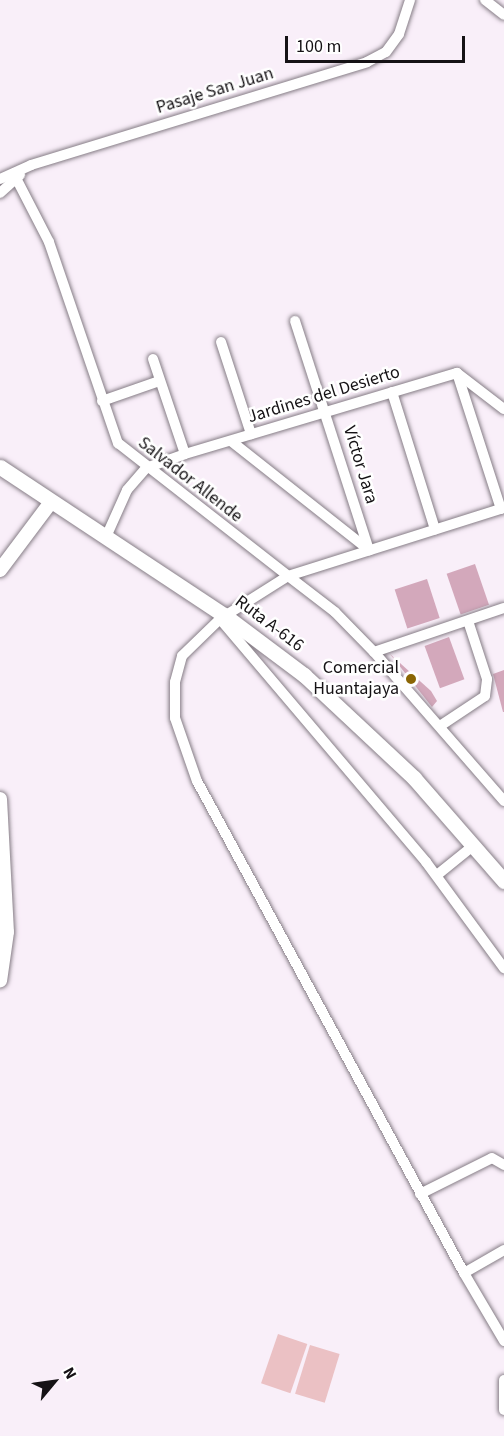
<!DOCTYPE html>
<meta charset="utf-8">
<style>
body{margin:0}
#map{position:relative;width:504px;height:1436px;overflow:hidden;background:#f9eff9;font-family:"Source Sans 3",sans-serif}
div>[style]{position:absolute}
.green>*{inset:0;background:#ebc1c4;transform-origin:0 0}
.building>*{inset:0;background:#d3a8bb;transform-origin:0 0}
.roads{filter:drop-shadow(0 0 2px #867d86) drop-shadow(0 0 2px #867d86)}
.minor>*{height:10px;margin:-5px;padding:0 5px;transform-origin:5px;border-radius:5px;background:#fff}
.tertiary>*{height:14px;margin:-7px;padding:0 7px;transform-origin:7px;border-radius:7px;background:#fff}
.secondary>*{height:15px;margin:-7.5px;padding:0 7.5px;transform-origin:7.5px;border-radius:7.5px;background:#fff}
.dots>*{width:16px;height:16px;translate:-50% -50%;box-sizing:border-box;border:3px solid #fff;border-radius:50%}
span{translate:-50% -50%;white-space:nowrap;text-align:center;line-height:1.15;-webkit-text-stroke:5px #fff;paint-order:stroke}
.street-label{font-size:18px;color:#151215}
.poi-label{font-size:18px;color:#151215}
.right{translate:-100% -50%;text-align:right}
.north{position:absolute;left:24px;top:1352px;width:60px;height:60px;-webkit-text-stroke:4px #fff;paint-order:stroke;rotate:61deg;font-size:16px;font-weight:700;line-height:24px;text-align:center;color:#151215}
.north::after{content:'';display:block;margin:auto;width:21px;height:27px;background:#151215;clip-path:polygon(50% 0,100% 100%,50% 72%,0 100%)}
.scale{position:absolute;left:285px;top:36px;width:180px;height:27px;box-sizing:border-box;border:3px solid #151215;border-top:0;padding-left:8px;font-size:18px;line-height:21px;white-space:nowrap;color:#151215;-webkit-text-stroke:4px #fff;paint-order:stroke}
</style>
<div id="map">
<div class="green">
<i style="left:278px;top:1334px;width:31px;height:52px;rotate:19deg"></i>
<i style="left:310px;top:1345px;width:31px;height:51px;rotate:17deg"></i>
</div>
<div class="building">
<i style="left:475px;top:564px;width:43px;height:30px;rotate:71deg"></i>
<i style="left:427px;top:579px;width:41px;height:34px;rotate:72deg"></i>
<i style="left:449px;top:637px;width:45px;height:26px;rotate:70deg"></i>
<i style="clip-path:polygon(390px 654px,431px 691px,437px 701px,432px 707px)"></i>
<i style="clip-path:polygon(504px 670px,504px 712px,503px 712px,493px 674px)"></i>
</div>
<div class="roads">
<div class="minor">
<i style="left:485px;top:0;width:24px;rotate:38deg"></i>
<i style="left:16px;top:178px;width:72px;rotate:62.7deg"></i>
<i style="left:49px;top:242px;width:213px;rotate:71.1deg"></i>
<i style="left:118px;top:443px;width:216px;rotate:38deg"></i>
<i style="left:288px;top:576px;width:226px;rotate:-17.5deg"></i>
<i style="left:0;top:179px;width:34px;rotate:-24deg"></i>
<i style="left:31px;top:165px;width:351px;rotate:-17deg"></i>
<i style="left:367px;top:62px;width:21px;rotate:-28deg"></i>
<i style="left:386px;top:52px;width:22px;rotate:-54deg"></i>
<i style="left:399px;top:34px;width:36px;rotate:-72deg"></i>
<i style="left:0;top:193px;width:27px;rotate:-42deg"></i>
<i style="left:295px;top:321px;width:241px;rotate:72.1deg"></i>
<i style="left:221px;top:342px;width:97px;rotate:71.9deg"></i>
<i style="left:153px;top:359px;width:100px;rotate:71.4deg"></i>
<i style="left:457px;top:373px;width:143px;rotate:72.1deg"></i>
<i style="left:392px;top:392px;width:144px;rotate:72.6deg"></i>
<i style="left:102px;top:401px;width:60px;rotate:-19.3deg"></i>
<i style="left:231px;top:441px;width:176px;rotate:38.3deg"></i>
<i style="left:106px;top:537px;width:51px;rotate:-65.9deg"></i>
<i style="left:127px;top:490px;width:29px;rotate:-49deg"></i>
<i style="left:146px;top:468px;width:41px;rotate:-19.7deg"></i>
<i style="left:185px;top:454px;width:284px;rotate:-16.6deg"></i>
<i style="left:457px;top:373px;width:59px;rotate:37.5deg"></i>
<i style="left:220px;top:619px;width:53px;rotate:135.8deg"></i>
<i style="left:182px;top:656px;width:27px;rotate:105deg"></i>
<i style="left:175px;top:682px;width:36px;rotate:90deg"></i>
<i style="left:175px;top:718px;width:67px;rotate:70.8deg"></i>
<i style="left:197px;top:781px;width:560px;rotate:61.51deg"></i>
<i style="left:464px;top:1273px;width:46px;rotate:-29.9deg"></i>
<i style="left:374px;top:652px;width:137px;rotate:-18.7deg"></i>
<i style="left:440px;top:726px;width:54px;rotate:-33.7deg"></i>
<i style="left:485px;top:696px;width:17px;rotate:-83deg"></i>
<i style="left:487px;top:679px;width:61px;rotate:-108.1deg"></i>
<i style="left:504px;top:801px;width:198px;rotate:-131.1deg"></i>
<i style="left:374px;top:652px;width:56px;rotate:-134.3deg"></i>
<i style="left:335px;top:612px;width:59px;rotate:-142.5deg"></i>
<i style="left:288px;top:576px;width:80px;rotate:147.7deg"></i>
<i style="left:220px;top:619px;width:319px;rotate:49.7deg"></i>
<i style="left:426px;top:862px;width:132px;rotate:53.7deg"></i>
<i style="left:437px;top:875px;width:48px;rotate:-39deg"></i>
<i style="left:420px;top:1194px;width:80px;rotate:-26.6deg"></i>
<i style="left:492px;top:1158px;width:14px;rotate:30deg"></i>
<i style="left:464px;top:1273px;width:79px;rotate:59.5deg"></i>
<i style="left:504px;top:1380px;width:30px;rotate:90deg"></i>
</div>
<div class="tertiary">
<i style="left:0;top:570px;width:85px;rotate:-53.1deg"></i>
<i style="left:0;top:799px;width:133px;rotate:87deg"></i>
<i style="left:7px;top:932px;width:49px;rotate:98.1deg"></i>
</div>
<div class="secondary">
<i style="left:0;top:467px;width:268px;rotate:33.5deg"></i>
<i style="left:224px;top:615px;width:100px;rotate:36.9deg"></i>
<i style="left:304px;top:675px;width:151px;rotate:43.1deg"></i>
<i style="left:414px;top:778px;width:137px;rotate:48.9deg"></i>
</div>
</div>
<div class="dots">
<i style="left:411px;top:679px;background:#8b6605"></i>
</div>
<div class="street-label">
<span style="left:215px;top:91px;rotate:-17deg">Pasaje San Juan</span>
<span style="left:324px;top:395px;rotate:-17deg">Jardines del Desierto</span>
<span style="left:360px;top:465px;rotate:73deg">Víctor Jara</span>
<span style="left:190px;top:480px;rotate:38deg">Salvador Allende</span>
<span style="left:269px;top:624px;rotate:37deg">Ruta A-616</span>
</div>
<div class="poi-label">
<span class="right" style="left:399px;top:679px">Comercial<br>Huantajaya</span>
</div>
<div class="north">N</div>
<div class="scale">100 m</div>
</div>
